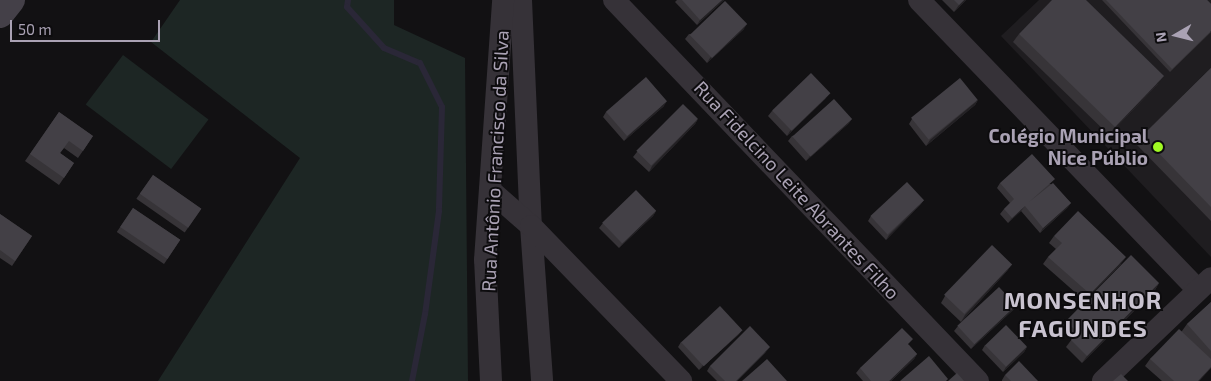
<!DOCTYPE html>
<meta charset="utf-8">
<style>
body{margin:0}
#map{position:relative;width:1211px;height:381px;overflow:hidden;background:#121113;font-family:"Exo 2",sans-serif}
div>[style]{position:absolute}
.built>*{inset:0;background:#1f1d20}
.green>*{inset:0;background:#1d2624;transform-origin:0 0}
.stream>*{height:6px;margin:-3px;padding:0 3px;transform-origin:3px;border-radius:3px;background:#2a2737}
.minor>*{height:22px;margin:-11px;padding:0 11px;transform-origin:11px;border-radius:11px;background:#363238}
.secondary>*{height:28px;margin:-14px;padding:0 14px;transform-origin:14px;border-radius:14px;background:#444048}
.wall>*{inset:0;background:#373438;transform-origin:0 0}
.shaded-wall>*{inset:0;background:#232124;transform-origin:0 0}
.building>*{inset:0;background:#434046;transform-origin:0 0}
.dots>*{width:14px;height:14px;translate:-50% -50%;box-sizing:border-box;border:2px solid #0d0c0e;border-radius:50%}
span{translate:-50% -50%;white-space:nowrap;text-align:center;line-height:1.15;-webkit-text-stroke:4px #0d0c0e;paint-order:stroke}
.poi-label{font-size:19px;color:#aaa2b4;font-weight:700}
.right{translate:-100% -50%;text-align:right}
.street-label{font-size:19px;color:#aaa2b4}
.district-label{font-size:24px;color:#c9c3d0;font-weight:700;letter-spacing:1px}
.north{position:absolute;left:1151px;top:10px;width:50px;height:50px;-webkit-text-stroke:4px #0d0c0e;paint-order:stroke;rotate:262deg;font-size:14px;font-weight:700;line-height:20px;text-align:center;color:#aaa2b4}
.north::after{content:'';display:block;margin:auto;width:18px;height:22px;background:#aaa2b4;clip-path:polygon(50% 0,100% 100%,50% 72%,0 100%)}
.scale{position:absolute;left:10px;top:20px;width:150px;height:22px;box-sizing:border-box;border:2px solid #aaa2b4;border-top:0;padding-left:6px;font-size:15px;line-height:18px;white-space:nowrap;color:#aaa2b4;-webkit-text-stroke:4px #0d0c0e;paint-order:stroke}
</style>
<div id="map">
<div class="built">
<i style="clip-path:polygon(1039px 0,1211px 0,1211px 257px,1001px 36px)"></i>
</div>
<div class="green">
<i style="clip-path:polygon(180px 0,394px 0,394px 25px,465px 58px,468px 381px,158px 381px,300px 158px,151px 42px)"></i>
<i style="left:123px;top:55px;width:107px;height:62px;rotate:37deg"></i>
</div>
<div class="stream">
<i style="left:348px;top:0;width:7px;rotate:98deg"></i>
<i style="left:347px;top:7px;width:55px;rotate:47.9deg"></i>
<i style="left:384px;top:48px;width:39px;rotate:23deg"></i>
<i style="left:420px;top:63px;width:49px;rotate:63.4deg"></i>
<i style="left:442px;top:107px;width:104px;rotate:91.7deg"></i>
<i style="left:439px;top:211px;width:104px;rotate:97.7deg"></i>
<i style="left:425px;top:314px;width:68px;rotate:101deg"></i>
</div>
<div class="minor">
<i style="left:521px;top:0;width:226px;rotate:87.5deg"></i>
<i style="left:531px;top:226px;width:155px;rotate:85.9deg"></i>
<i style="left:614px;top:0;width:527px;rotate:46.31deg"></i>
<i style="left:919px;top:0;width:402px;rotate:46.1deg"></i>
<i style="left:490px;top:190px;width:55px;rotate:41.3deg"></i>
<i style="left:531px;top:226px;width:216px;rotate:45.9deg"></i>
<i style="left:491px;top:381px;width:121px;rotate:-92.8deg"></i>
<i style="left:485px;top:260px;width:261px;rotate:-86deg"></i>
<i style="left:1103px;top:381px;width:149px;rotate:-43.6deg"></i>
</div>
<div class="secondary">
<i style="left:0;top:14px;width:18px;rotate:-52deg"></i>
</div>
<div class="wall">
<i style="clip-path:polygon(677px 0,724px 0,697px 25px,675px 2px)"></i>
<i style="clip-path:polygon(942px 0,966px 0,954px 12px)"></i>
<i style="clip-path:polygon(1102px 0,1207px 0,1211px 4px,1211px 32px,1170px 72px)"></i>
<i style="clip-path:polygon(744px 29px,707px 63px,685px 39px,689px 34px)"></i>
<i style="clip-path:polygon(1019px 34px,1158px 84px,1109px 135px,1013px 42px)"></i>
<i style="clip-path:polygon(1211px 68px,1211px 221px,1136px 144px,1142px 136px)"></i>
<i style="clip-path:polygon(826px 98px,787px 136px,768px 116px,772px 111px)"></i>
<i style="clip-path:polygon(978px 100px,975px 105px,926px 146px,909px 124px,912px 119px)"></i>
<i style="clip-path:polygon(664px 106px,624px 141px,603px 117px,606px 112px)"></i>
<i style="clip-path:polygon(59px 112px,93px 136px,78px 158px,64px 148px,60px 153px,74px 163px,59px 185px,25px 161px)"></i>
<i style="clip-path:polygon(698px 119px,695px 124px,649px 172px,633px 157px,637px 152px)"></i>
<i style="clip-path:polygon(852px 119px,848px 124px,806px 161px,788px 141px,792px 136px)"></i>
<i style="left:153px;top:175px;width:59px;height:29px;rotate:35deg"></i>
<i style="clip-path:polygon(1000px 183px,1051px 184px,1071px 203px,1067px 208px,1040px 233px,1021px 211px,1008px 223px,1000px 214px,1004px 209px,1010px 203px,997px 188px)"></i>
<i style="clip-path:polygon(924px 200px,920px 205px,886px 240px,868px 221px,871px 216px)"></i>
<i style="left:133px;top:208px;width:57px;height:29px;rotate:34deg"></i>
<i style="clip-path:polygon(656px 211px,653px 216px,619px 248px,599px 228px,603px 223px)"></i>
<i style="clip-path:polygon(0 214px,32px 236px,12px 266px,0 258px)"></i>
<i style="clip-path:polygon(1054px 236px,1121px 264px,1085px 301px,1043px 264px,1048px 257px,1056px 249px,1049px 243px)"></i>
<i style="clip-path:polygon(1012px 264px,1007px 271px,961px 322px,941px 303px,945px 296px)"></i>
<i style="clip-path:polygon(1159px 283px,1155px 290px,1082px 363px,1066px 347px,1072px 339px,1061px 328px,1066px 321px)"></i>
<i style="clip-path:polygon(1211px 302px,1211px 368px,1199px 381px,1162px 381px,1145px 366px,1150px 359px,1182px 331px,1187px 324px)"></i>
<i style="clip-path:polygon(1016px 305px,1013px 310px,971px 349px,954px 331px,958px 326px)"></i>
<i style="clip-path:polygon(742px 330px,738px 335px,699px 370px,678px 347px,681px 342px)"></i>
<i style="clip-path:polygon(909px 345px,917px 354px,914px 359px,891px 381px,863px 381px,856px 373px,860px 368px)"></i>
<i style="clip-path:polygon(985px 345px,1027px 347px,1024px 352px,1003px 372px,982px 350px)"></i>
<i style="clip-path:polygon(766px 352px,737px 381px,717px 381px,707px 371px,710px 366px)"></i>
<i style="clip-path:polygon(1005px 375px,1038px 381px,1002px 381px,1002px 380px)"></i>
</div>
<div class="shaded-wall">
<i style="clip-path:polygon(722px 0,724px 0,697px 25px,700px 20px)"></i>
<i style="clip-path:polygon(964px 0,966px 0,954px 12px,959px 5px)"></i>
<i style="clip-path:polygon(747px 24px,744px 29px,707px 63px,710px 58px)"></i>
<i style="left:1211px;top:31px;width:1px;height:54px;rotate:90deg"></i>
<i style="clip-path:polygon(1164px 76px,1158px 84px,1109px 135px,1115px 127px)"></i>
<i style="clip-path:polygon(830px 93px,826px 98px,787px 136px,790px 131px)"></i>
<i style="clip-path:polygon(978px 100px,975px 105px,926px 146px,930px 140px)"></i>
<i style="clip-path:polygon(667px 101px,664px 106px,624px 141px,628px 136px)"></i>
<i style="clip-path:polygon(698px 119px,695px 124px,649px 172px,652px 166px)"></i>
<i style="clip-path:polygon(852px 119px,848px 124px,806px 161px,810px 156px)"></i>
<i style="clip-path:polygon(924px 200px,920px 205px,886px 240px,889px 235px)"></i>
<i style="clip-path:polygon(1071px 203px,1067px 208px,1040px 233px,1043px 228px)"></i>
<i style="clip-path:polygon(1025px 206px,1021px 211px,1008px 223px,1012px 218px)"></i>
<i style="clip-path:polygon(656px 211px,653px 216px,619px 248px,623px 243px)"></i>
<i style="clip-path:polygon(1126px 257px,1121px 264px,1085px 301px,1090px 294px)"></i>
<i style="clip-path:polygon(1012px 264px,1007px 271px,961px 322px,965px 315px)"></i>
<i style="clip-path:polygon(1159px 283px,1155px 290px,1082px 363px,1087px 356px)"></i>
<i style="clip-path:polygon(1016px 305px,1013px 310px,971px 349px,975px 344px)"></i>
<i style="clip-path:polygon(742px 330px,738px 335px,699px 370px,703px 365px)"></i>
<i style="clip-path:polygon(770px 347px,766px 352px,737px 381px,736px 381px)"></i>
<i style="clip-path:polygon(1027px 347px,1024px 352px,1003px 372px,1006px 367px)"></i>
<i style="clip-path:polygon(917px 354px,914px 359px,891px 381px,889px 381px)"></i>
<i style="clip-path:polygon(1211px 367px,1211px 368px,1199px 381px,1198px 381px)"></i>
</div>
<div class="building">
<i style="clip-path:polygon(682px 0,722px 0,700px 20px)"></i>
<i style="clip-path:polygon(954px 0,964px 0,959px 5px)"></i>
<i style="clip-path:polygon(1052px 0,1086px 0,1164px 76px,1115px 127px,1019px 34px)"></i>
<i style="clip-path:polygon(1106px 0,1207px 0,1211px 4px,1211px 31px,1172px 69px)"></i>
<i style="left:725px;top:1px;width:32px;height:49px;rotate:46deg"></i>
<i style="clip-path:polygon(1211px 68px,1211px 207px,1142px 136px)"></i>
<i style="left:811px;top:73px;width:28px;height:54px;rotate:46deg"></i>
<i style="left:646px;top:77px;width:32px;height:53px;rotate:49deg"></i>
<i style="left:960px;top:78px;width:28px;height:63px;rotate:51deg"></i>
<i style="left:834px;top:99px;width:27px;height:56px;rotate:48deg"></i>
<i style="left:683px;top:104px;width:21px;height:66px;rotate:45deg"></i>
<i style="clip-path:polygon(59px 112px,93px 136px,83px 151px,69px 141px,60px 153px,74px 163px,64px 178px,30px 154px)"></i>
<i style="clip-path:polygon(1032px 154px,1055px 179px,1029px 202px,1053px 183px,1071px 203px,1043px 228px,1025px 206px,1012px 218px,1004px 209px,1014px 199px,1000px 183px)"></i>
<i style="left:153px;top:175px;width:59px;height:23px;rotate:35deg"></i>
<i style="left:907px;top:182px;width:25px;height:50px;rotate:47deg"></i>
<i style="left:636px;top:190px;width:29px;height:47px;rotate:46deg"></i>
<i style="left:133px;top:208px;width:57px;height:23px;rotate:34deg"></i>
<i style="clip-path:polygon(1078px 211px,1126px 257px,1090px 294px,1048px 257px,1062px 243px,1054px 236px)"></i>
<i style="clip-path:polygon(0 214px,32px 236px,15px 261px,0 250px)"></i>
<i style="left:992px;top:245px;width:28px;height:69px;rotate:44deg"></i>
<i style="clip-path:polygon(1131px 255px,1159px 283px,1087px 356px,1071px 340px,1078px 333px,1066px 321px)"></i>
<i style="left:999px;top:287px;width:25px;height:57px;rotate:47deg"></i>
<i style="clip-path:polygon(1211px 302px,1211px 351px,1187px 324px)"></i>
<i style="left:720px;top:306px;width:33px;height:53px;rotate:47deg"></i>
<i style="left:1006px;top:325px;width:30px;height:29px;rotate:46deg"></i>
<i style="clip-path:polygon(750px 326px,770px 347px,736px 381px,725px 381px,710px 366px)"></i>
<i style="clip-path:polygon(902px 328px,913px 339px,908px 344px,917px 354px,889px 381px,871px 381px,860px 368px)"></i>
<i style="clip-path:polygon(1179px 329px,1211px 359px,1211px 367px,1198px 381px,1174px 381px,1150px 359px)"></i>
<i style="clip-path:polygon(929px 356px,948px 379px,946px 381px,900px 381px)"></i>
<i style="clip-path:polygon(767px 359px,787px 381px,742px 381px)"></i>
<i style="clip-path:polygon(1019px 361px,1038px 381px,1011px 381px,1005px 375px)"></i>
<i style="clip-path:polygon(957px 373px,964px 381px,948px 381px)"></i>
<i style="clip-path:polygon(1121px 374px,1128px 381px,1113px 381px)"></i>
</div>
<div class="dots">
<i style="left:1158px;top:147px;background:#a0f923"></i>
</div>
<div class="poi-label">
<span class="right" style="left:1148px;top:147px">Colégio Municipal<br>Nice Públio</span>
</div>
<div class="street-label">
<span style="left:495px;top:161px;rotate:-87deg">Rua Antônio Francisco da Silva</span>
<span style="left:797px;top:190px;rotate:47deg">Rua Fidelcino Leite Abrantes Filho</span>
</div>
<div class="district-label">
<span style="left:1083px;top:314px">MONSENHOR<br>FAGUNDES</span>
</div>
<div class="north">N</div>
<div class="scale">50 m</div>
</div>
